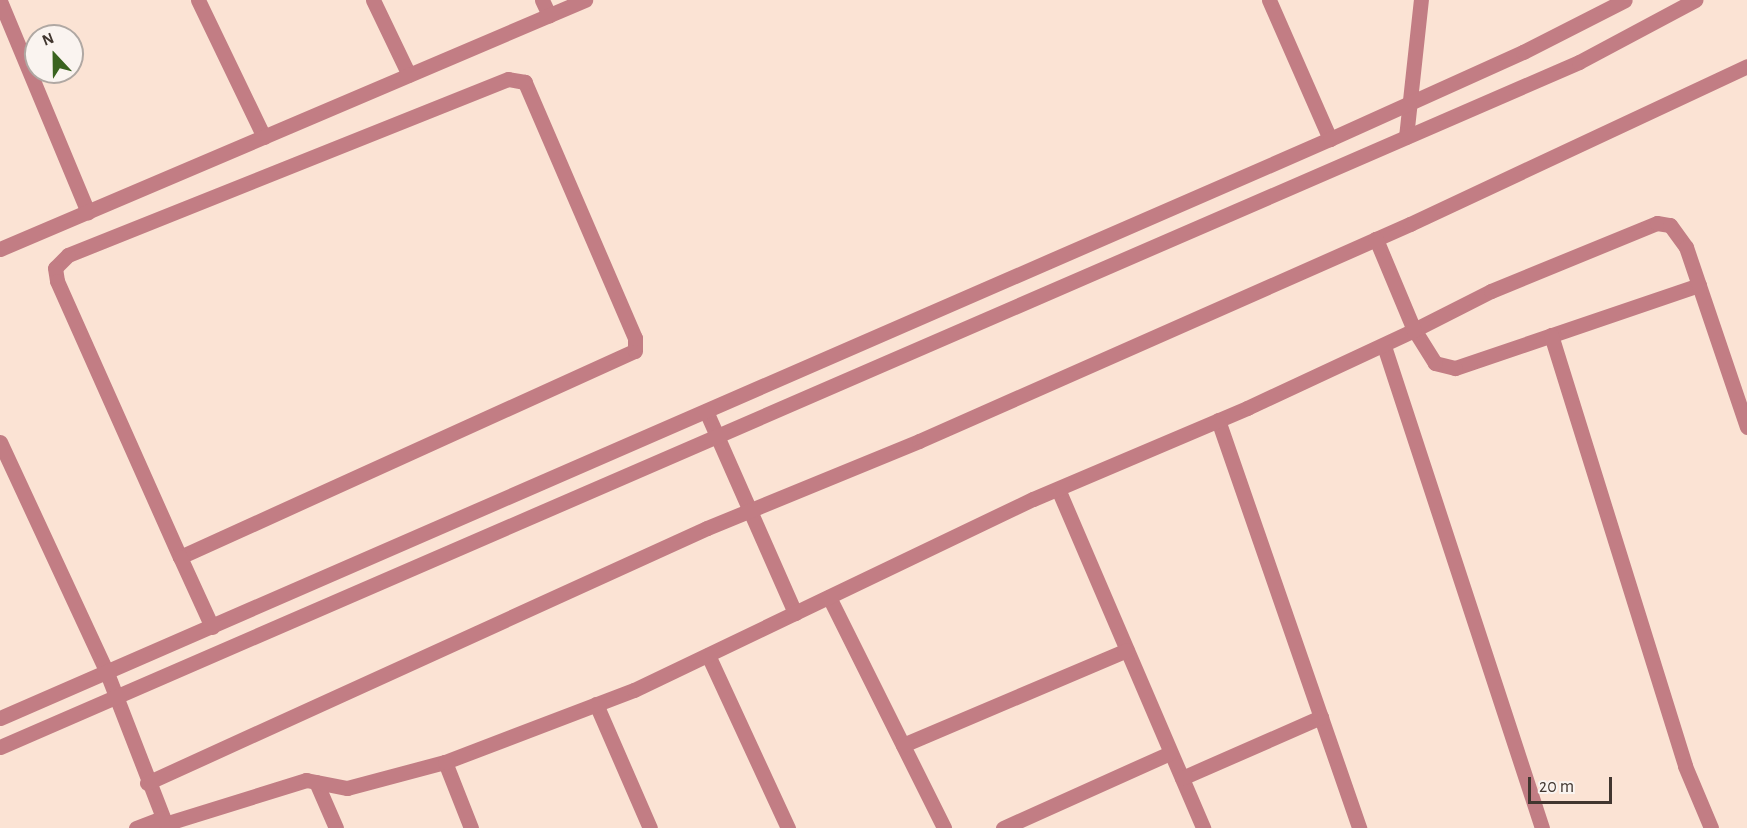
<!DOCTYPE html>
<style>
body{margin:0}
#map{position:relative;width:1747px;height:828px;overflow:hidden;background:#fbe3d4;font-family:"Alegreya Sans",sans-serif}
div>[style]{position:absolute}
.minor>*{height:15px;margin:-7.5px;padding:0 7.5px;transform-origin:7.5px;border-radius:7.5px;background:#c27d84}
span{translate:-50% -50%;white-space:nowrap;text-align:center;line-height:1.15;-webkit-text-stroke:6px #faf4f0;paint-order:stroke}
.north{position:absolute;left:24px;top:24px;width:60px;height:60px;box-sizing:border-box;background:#faf4f0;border:2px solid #b0a8a3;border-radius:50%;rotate:338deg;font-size:16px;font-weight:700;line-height:24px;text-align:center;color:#41362f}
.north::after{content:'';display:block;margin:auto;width:21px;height:27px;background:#3a631f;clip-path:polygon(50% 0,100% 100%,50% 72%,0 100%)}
.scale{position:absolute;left:1528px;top:777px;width:84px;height:27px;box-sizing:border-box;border:3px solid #41362f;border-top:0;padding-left:8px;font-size:18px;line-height:21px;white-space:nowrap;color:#41362f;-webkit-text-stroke:4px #faf4f0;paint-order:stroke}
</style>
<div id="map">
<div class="minor">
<i style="left:198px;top:0;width:152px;rotate:64.3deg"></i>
<i style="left:373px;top:0;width:83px;rotate:64.4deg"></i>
<i style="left:542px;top:0;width:17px;rotate:65deg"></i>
<i style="left:1269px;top:0;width:152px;rotate:66.3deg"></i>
<i style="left:0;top:1px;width:229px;rotate:67.4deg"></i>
<i style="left:1406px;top:137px;width:138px;rotate:-83.8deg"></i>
<i style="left:0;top:249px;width:636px;rotate:-23.06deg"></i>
<i style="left:1699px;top:285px;width:258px;rotate:161.2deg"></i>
<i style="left:1455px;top:368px;width:21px;rotate:-166deg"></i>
<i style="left:1435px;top:363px;width:39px;rotate:-122deg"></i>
<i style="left:1414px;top:330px;width:86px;rotate:-26.9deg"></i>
<i style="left:1491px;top:291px;width:179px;rotate:-22.3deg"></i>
<i style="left:1657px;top:223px;width:13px;rotate:9deg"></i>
<i style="left:1670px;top:225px;width:27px;rotate:54deg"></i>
<i style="left:1686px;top:247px;width:190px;rotate:71.3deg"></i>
<i style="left:1551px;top:335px;width:451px;rotate:72.7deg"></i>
<i style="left:1685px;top:766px;width:67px;rotate:67.2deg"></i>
<i style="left:1384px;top:346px;width:507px;rotate:71.85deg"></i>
<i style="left:706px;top:411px;width:221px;rotate:66.2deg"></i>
<i style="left:1218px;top:420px;width:432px;rotate:70.9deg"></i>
<i style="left:0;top:442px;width:255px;rotate:65.1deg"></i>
<i style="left:107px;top:673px;width:166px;rotate:68.8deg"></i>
<i style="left:1058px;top:489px;width:369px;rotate:66.8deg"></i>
<i style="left:180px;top:557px;width:499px;rotate:-24.4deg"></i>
<i style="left:635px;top:351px;width:13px;rotate:-90deg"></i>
<i style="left:635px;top:338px;width:279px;rotate:-113.3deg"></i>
<i style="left:525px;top:82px;width:17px;rotate:-170deg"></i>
<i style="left:508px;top:79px;width:474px;rotate:158.2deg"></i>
<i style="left:68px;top:255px;width:18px;rotate:135deg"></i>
<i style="left:55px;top:268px;width:13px;rotate:81deg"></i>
<i style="left:57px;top:281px;width:302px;rotate:66deg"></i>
<i style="left:180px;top:557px;width:77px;rotate:65.4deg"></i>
<i style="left:829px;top:597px;width:258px;rotate:63.5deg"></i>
<i style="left:708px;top:655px;width:191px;rotate:65.2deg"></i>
<i style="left:596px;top:704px;width:135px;rotate:66.5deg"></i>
<i style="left:0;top:718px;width:1451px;rotate:-23.53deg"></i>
<i style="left:1330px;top:139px;width:212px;rotate:-24.3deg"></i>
<i style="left:1523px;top:52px;width:114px;rotate:-27deg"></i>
<i style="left:903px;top:745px;width:243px;rotate:-23deg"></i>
<i style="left:0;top:747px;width:1721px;rotate:-23.45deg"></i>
<i style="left:1579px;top:62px;width:132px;rotate:-28.1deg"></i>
<i style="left:1182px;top:778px;width:152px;rotate:-23.7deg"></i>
<i style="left:316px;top:782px;width:50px;rotate:66.5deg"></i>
<i style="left:147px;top:783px;width:615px;rotate:-24.48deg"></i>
<i style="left:707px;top:528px;width:229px;rotate:-22.3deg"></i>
<i style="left:919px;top:441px;width:537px;rotate:-23.84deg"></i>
<i style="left:1410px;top:224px;width:372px;rotate:-25.1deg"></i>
<i style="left:165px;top:824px;width:148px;rotate:-17.3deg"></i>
<i style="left:306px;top:780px;width:42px;rotate:11deg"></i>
<i style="left:347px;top:788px;width:101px;rotate:-14.9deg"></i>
<i style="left:136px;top:828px;width:28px;rotate:-21deg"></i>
<i style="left:471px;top:828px;width:71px;rotate:-111.5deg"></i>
<i style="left:445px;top:762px;width:202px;rotate:-20.9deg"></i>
<i style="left:634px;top:690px;width:442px;rotate:-25.6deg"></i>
<i style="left:1033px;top:499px;width:233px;rotate:-23deg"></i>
<i style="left:1247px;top:408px;width:184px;rotate:-25deg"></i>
<i style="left:1414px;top:330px;width:99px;rotate:-112.7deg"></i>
<i style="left:1003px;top:828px;width:183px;rotate:-24.2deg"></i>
</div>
<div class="north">N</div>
<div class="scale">20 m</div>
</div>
